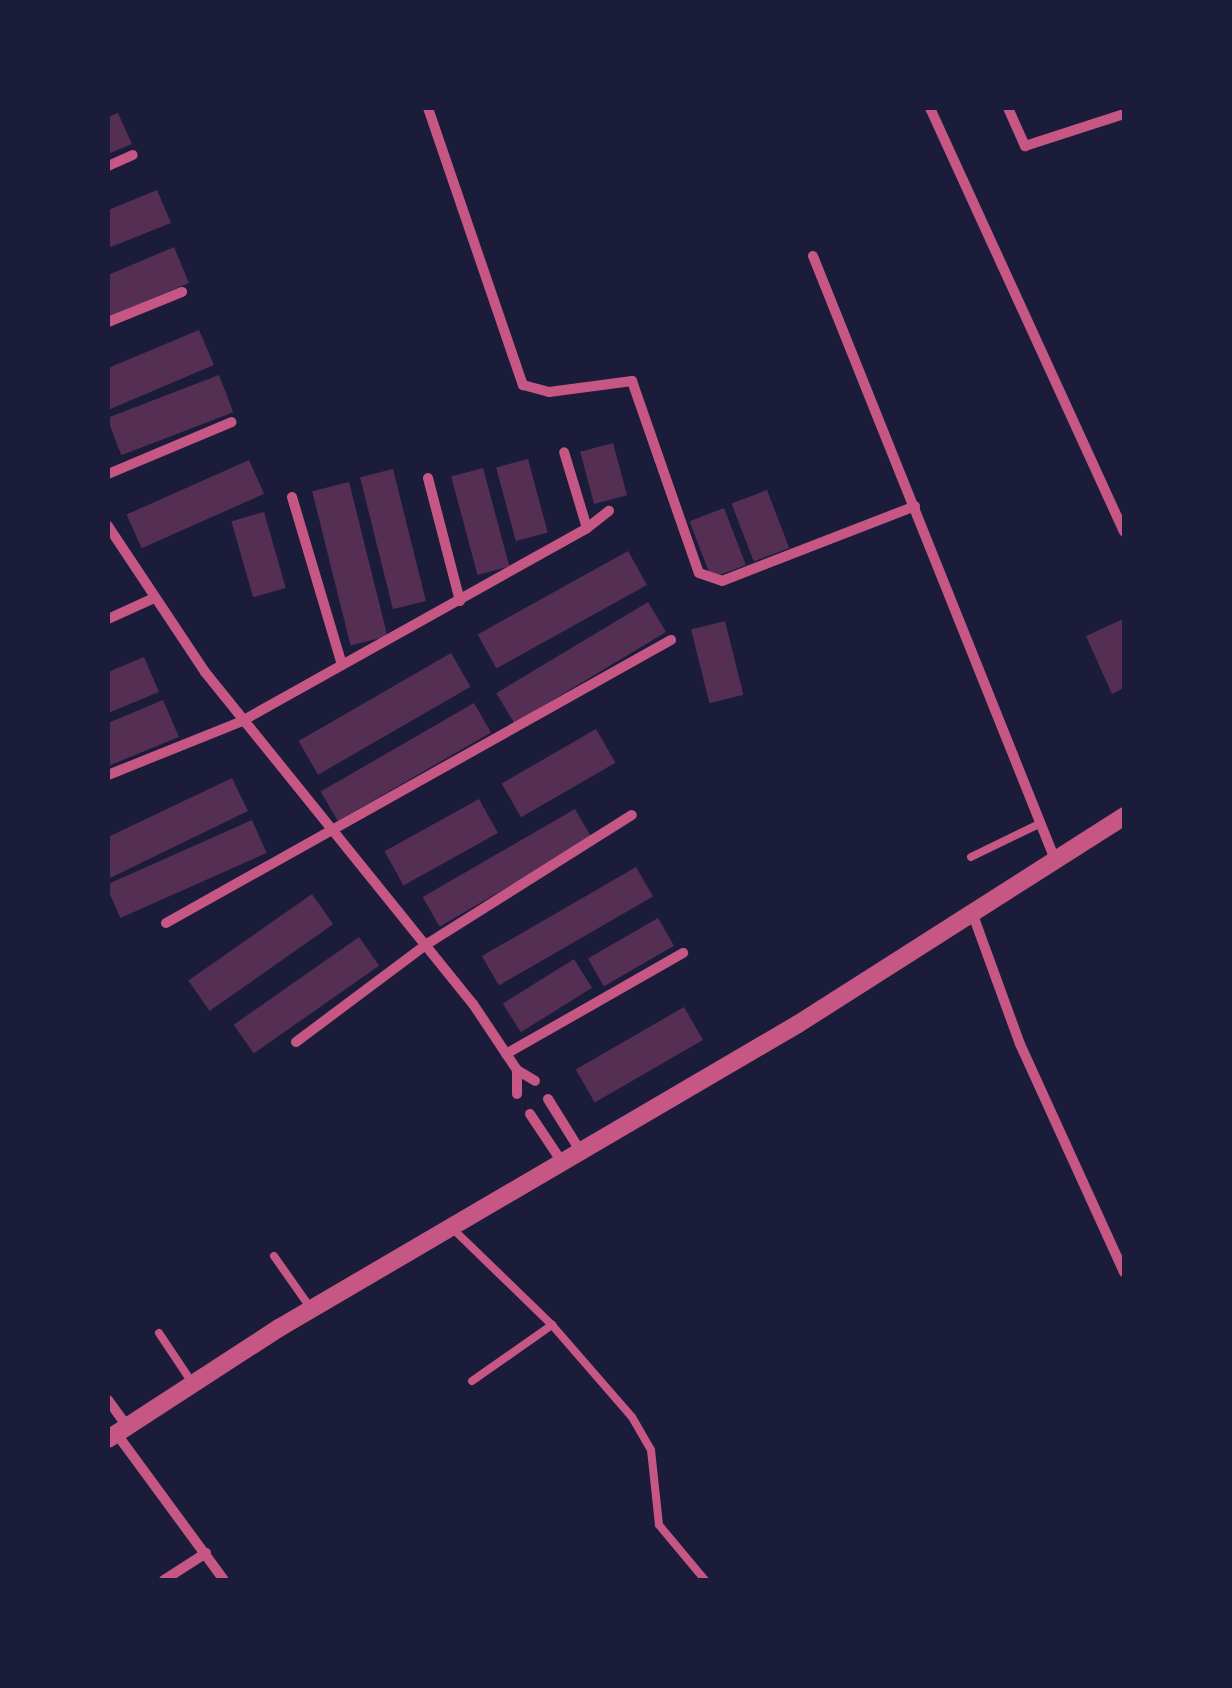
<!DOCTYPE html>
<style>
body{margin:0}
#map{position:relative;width:1232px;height:1688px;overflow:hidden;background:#1b1b3a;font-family:"Asap Condensed",sans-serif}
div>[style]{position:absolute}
.building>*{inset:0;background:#542f53;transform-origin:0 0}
.service>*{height:8px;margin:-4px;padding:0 4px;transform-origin:4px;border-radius:4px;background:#c65784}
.minor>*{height:10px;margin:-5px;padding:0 5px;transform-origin:5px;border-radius:5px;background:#c65784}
.tertiary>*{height:18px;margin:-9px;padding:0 9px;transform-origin:9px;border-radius:9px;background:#c65784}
span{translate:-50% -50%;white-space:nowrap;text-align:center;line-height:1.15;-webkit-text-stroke:8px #1b1b3a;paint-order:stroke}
.frame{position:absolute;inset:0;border:110px solid #1b1b3a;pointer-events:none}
</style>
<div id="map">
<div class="building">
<i style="clip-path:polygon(118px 113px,132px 144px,108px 154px,108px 117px)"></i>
<i style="clip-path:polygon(157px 190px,171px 223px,108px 248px,108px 210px)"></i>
<i style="clip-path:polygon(174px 247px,189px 283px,108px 317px,108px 275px)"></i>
<i style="clip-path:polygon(199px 330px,214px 365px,108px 410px,108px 368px)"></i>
<i style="left:219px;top:375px;width:40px;height:120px;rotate:69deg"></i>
<i style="left:613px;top:443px;width:54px;height:34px;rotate:75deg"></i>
<i style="left:528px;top:459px;width:76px;height:33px;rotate:75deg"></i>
<i style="left:249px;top:460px;width:37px;height:134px;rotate:66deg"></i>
<i style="left:483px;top:468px;width:102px;height:33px;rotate:75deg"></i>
<i style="left:393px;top:469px;width:136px;height:34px;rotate:76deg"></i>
<i style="left:349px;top:482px;width:159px;height:38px;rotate:76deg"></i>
<i style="left:767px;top:490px;width:62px;height:38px;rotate:69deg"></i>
<i style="left:724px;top:508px;width:61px;height:37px;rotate:69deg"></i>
<i style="left:264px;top:512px;width:79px;height:34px;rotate:74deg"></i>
<i style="left:628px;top:551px;width:39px;height:172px;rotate:61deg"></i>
<i style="left:648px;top:602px;width:35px;height:177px;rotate:59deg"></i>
<i style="clip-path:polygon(1123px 619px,1124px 688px,1112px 694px,1086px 636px)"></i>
<i style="left:725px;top:621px;width:76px;height:35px;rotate:76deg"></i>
<i style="left:451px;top:653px;width:39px;height:176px;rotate:60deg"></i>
<i style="clip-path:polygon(144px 657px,159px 692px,108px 713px,108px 672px)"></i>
<i style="clip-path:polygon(163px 700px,179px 737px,108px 766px,108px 723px)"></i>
<i style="left:474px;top:703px;width:34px;height:177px;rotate:60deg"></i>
<i style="left:596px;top:729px;width:39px;height:109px;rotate:60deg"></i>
<i style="clip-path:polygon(232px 778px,248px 811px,108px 879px,108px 837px)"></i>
<i style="left:479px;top:799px;width:39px;height:108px;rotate:61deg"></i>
<i style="left:575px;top:809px;width:34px;height:176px;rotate:60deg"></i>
<i style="left:252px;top:820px;width:36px;height:160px;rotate:66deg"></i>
<i style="left:636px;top:867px;width:34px;height:178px;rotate:60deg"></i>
<i style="left:312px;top:894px;width:37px;height:151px;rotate:55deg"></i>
<i style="left:658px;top:918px;width:32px;height:81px;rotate:60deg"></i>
<i style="left:359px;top:937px;width:35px;height:153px;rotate:55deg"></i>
<i style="left:574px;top:959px;width:34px;height:84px;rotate:58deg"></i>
<i style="left:684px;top:1007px;width:38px;height:125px;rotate:60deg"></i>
</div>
<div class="service">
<i style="left:971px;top:857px;width:76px;rotate:-25.9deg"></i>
<i style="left:453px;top:1229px;width:138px;rotate:44.1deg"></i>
<i style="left:552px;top:1325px;width:122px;rotate:49deg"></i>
<i style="left:632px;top:1417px;width:38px;rotate:60deg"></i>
<i style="left:651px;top:1450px;width:75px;rotate:83.9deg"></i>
<i style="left:659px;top:1525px;width:72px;rotate:50.1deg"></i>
<i style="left:274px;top:1256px;width:66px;rotate:54.9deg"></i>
<i style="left:159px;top:1333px;width:61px;rotate:56.3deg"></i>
<i style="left:472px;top:1381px;width:98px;rotate:-35deg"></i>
</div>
<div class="minor">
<i style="left:428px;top:108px;width:293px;rotate:71.1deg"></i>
<i style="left:523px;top:385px;width:27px;rotate:15deg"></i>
<i style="left:549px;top:392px;width:84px;rotate:-7.5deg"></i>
<i style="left:632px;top:381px;width:203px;rotate:70.8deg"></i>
<i style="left:699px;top:573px;width:24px;rotate:19deg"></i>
<i style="left:722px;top:581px;width:207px;rotate:-21.2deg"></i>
<i style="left:930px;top:108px;width:466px;rotate:65.4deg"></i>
<i style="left:1008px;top:108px;width:42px;rotate:65.9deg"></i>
<i style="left:1025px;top:146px;width:104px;rotate:-17.9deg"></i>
<i style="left:108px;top:166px;width:27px;rotate:-24deg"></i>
<i style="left:813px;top:256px;width:653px;rotate:68.15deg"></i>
<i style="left:108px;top:322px;width:80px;rotate:-22.1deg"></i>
<i style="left:108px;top:474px;width:134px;rotate:-22.8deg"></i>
<i style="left:428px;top:478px;width:127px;rotate:75.4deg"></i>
<i style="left:292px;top:497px;width:175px;rotate:73.4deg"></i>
<i style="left:108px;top:526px;width:175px;rotate:56.4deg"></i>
<i style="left:205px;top:672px;width:427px;rotate:51.1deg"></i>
<i style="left:473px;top:1004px;width:79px;rotate:56.3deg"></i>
<i style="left:517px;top:1070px;width:24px;rotate:90deg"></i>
<i style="left:587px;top:528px;width:28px;rotate:-38deg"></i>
<i style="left:108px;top:619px;width:51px;rotate:-24.5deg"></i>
<i style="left:108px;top:775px;width:144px;rotate:-21.9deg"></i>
<i style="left:242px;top:721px;width:395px;rotate:-29.2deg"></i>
<i style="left:587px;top:528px;width:79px;rotate:-106.8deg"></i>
<i style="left:973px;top:915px;width:137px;rotate:70deg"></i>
<i style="left:1020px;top:1044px;width:251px;rotate:65.5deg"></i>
<i style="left:166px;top:923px;width:579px;rotate:-29.27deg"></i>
<i style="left:296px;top:1042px;width:164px;rotate:-36.8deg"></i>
<i style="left:427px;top:944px;width:242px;rotate:-32.2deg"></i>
<i style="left:506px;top:1054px;width:204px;rotate:-29.7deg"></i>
<i style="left:517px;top:1070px;width:21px;rotate:31deg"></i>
<i style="left:548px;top:1099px;width:62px;rotate:58.1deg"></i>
<i style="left:530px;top:1114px;width:58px;rotate:56.3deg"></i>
<i style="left:108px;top:1400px;width:32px;rotate:54deg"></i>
<i style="left:116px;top:1433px;width:182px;rotate:53.7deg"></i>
<i style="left:164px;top:1580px;width:50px;rotate:-32.7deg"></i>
</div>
<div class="tertiary">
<i style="left:108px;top:1439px;width:204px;rotate:-33deg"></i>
<i style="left:279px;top:1328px;width:601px;rotate:-30.36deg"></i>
<i style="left:798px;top:1024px;width:387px;rotate:-32.5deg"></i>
</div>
<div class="frame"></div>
</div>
